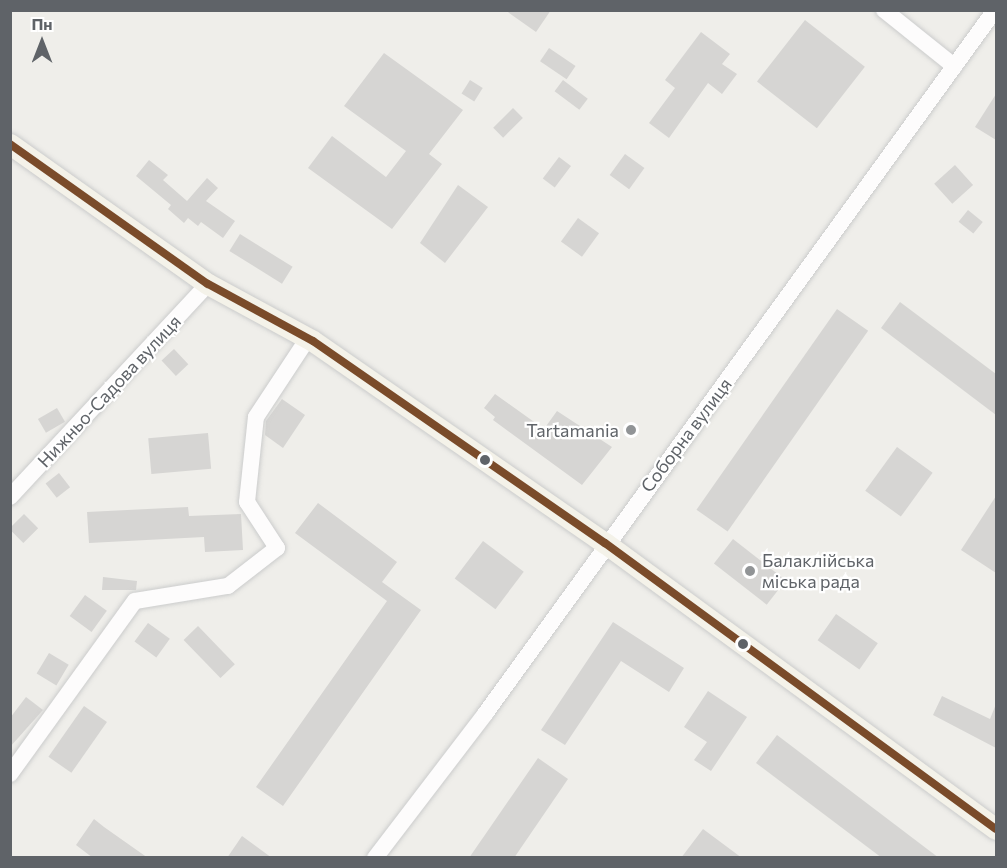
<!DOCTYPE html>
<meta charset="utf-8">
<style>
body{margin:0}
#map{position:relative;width:1007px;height:868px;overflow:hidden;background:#efeeea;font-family:Commissioner,sans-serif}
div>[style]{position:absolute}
.building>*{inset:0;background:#d6d5d3;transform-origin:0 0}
.roads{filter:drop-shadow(0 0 2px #cbcccc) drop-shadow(0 0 2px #cbcccc)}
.minor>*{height:16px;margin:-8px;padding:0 8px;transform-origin:8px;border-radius:8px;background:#fdfcfc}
.major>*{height:21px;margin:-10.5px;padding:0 10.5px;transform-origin:10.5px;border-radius:10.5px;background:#f4f2e9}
.bus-1>*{height:8px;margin:-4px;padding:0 4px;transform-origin:4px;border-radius:4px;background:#7a4b2a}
.dots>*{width:16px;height:16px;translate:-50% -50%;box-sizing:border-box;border:3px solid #fff;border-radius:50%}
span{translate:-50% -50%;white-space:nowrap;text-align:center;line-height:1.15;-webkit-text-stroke:4.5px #fff;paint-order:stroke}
.street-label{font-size:18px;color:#5f6368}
.poi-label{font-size:18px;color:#5f6368}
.right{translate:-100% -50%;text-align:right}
.left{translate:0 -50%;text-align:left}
.frame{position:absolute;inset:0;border:12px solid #5f6368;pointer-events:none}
.north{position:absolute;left:12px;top:12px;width:60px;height:60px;-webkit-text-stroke:4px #fff;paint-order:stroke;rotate:0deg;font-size:16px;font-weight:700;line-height:24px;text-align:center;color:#5f6368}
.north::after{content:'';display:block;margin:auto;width:21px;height:27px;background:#5f6368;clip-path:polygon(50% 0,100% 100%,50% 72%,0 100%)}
</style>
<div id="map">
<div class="building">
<i style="clip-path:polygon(505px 10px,551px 10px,536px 32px)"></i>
<i style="left:805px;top:20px;width:76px;height:78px;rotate:38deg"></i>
<i style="clip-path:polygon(701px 32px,730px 54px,722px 64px,737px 74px,722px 94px,708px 83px,669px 138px,649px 123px,675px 88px,665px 80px)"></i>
<i style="left:549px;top:48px;width:32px;height:16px;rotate:34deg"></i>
<i style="clip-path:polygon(384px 53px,463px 110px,429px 154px,442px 164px,392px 229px,308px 168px,332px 136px,386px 177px,406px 151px,344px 106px)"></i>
<i style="left:470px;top:80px;width:15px;height:16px;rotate:32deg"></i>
<i style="left:563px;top:80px;width:31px;height:14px;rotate:37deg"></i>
<i style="clip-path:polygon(996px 94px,996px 140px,975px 127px)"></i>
<i style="left:513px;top:108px;width:14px;height:28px;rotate:45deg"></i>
<i style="left:625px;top:154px;width:24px;height:26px;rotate:36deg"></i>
<i style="left:559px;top:157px;width:15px;height:27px;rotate:37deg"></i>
<i style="clip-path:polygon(149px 160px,168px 175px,163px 180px,187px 201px,207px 178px,218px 188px,206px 201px,235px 221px,223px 238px,201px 222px,198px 226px,188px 218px,184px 223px,168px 209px,171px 205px,136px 176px)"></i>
<i style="left:955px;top:165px;width:27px;height:28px;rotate:48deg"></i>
<i style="clip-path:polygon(458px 185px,488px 207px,445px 263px,420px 243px)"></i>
<i style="left:968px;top:210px;width:19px;height:15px;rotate:39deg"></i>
<i style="left:578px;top:218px;width:26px;height:29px;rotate:36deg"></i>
<i style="left:240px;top:234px;width:62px;height:20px;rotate:32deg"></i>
<i style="clip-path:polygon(900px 302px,996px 374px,996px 415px,881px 328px)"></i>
<i style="left:837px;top:309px;width:38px;height:245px;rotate:35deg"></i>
<i style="left:174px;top:349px;width:21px;height:17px;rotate:47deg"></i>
<i style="clip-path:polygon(495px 394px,544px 429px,557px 411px,612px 447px,582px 485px,493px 420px,495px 417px,484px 408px)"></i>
<i style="clip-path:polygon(282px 399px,305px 415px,283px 448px,265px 435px,266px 421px)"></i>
<i style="left:57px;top:408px;width:16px;height:22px;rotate:60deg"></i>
<i style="left:208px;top:433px;width:36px;height:60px;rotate:85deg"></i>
<i style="left:897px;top:447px;width:44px;height:54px;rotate:36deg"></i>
<i style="left:59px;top:473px;width:18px;height:17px;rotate:52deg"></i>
<i style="clip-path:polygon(996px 496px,996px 573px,961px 550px)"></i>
<i style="clip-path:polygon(318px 503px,397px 562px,382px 582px,421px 610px,283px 806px,256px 787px,387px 601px,295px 533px)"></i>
<i style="clip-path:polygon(188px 507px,189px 516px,241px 514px,243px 550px,205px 552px,204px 537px,89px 543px,87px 512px)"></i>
<i style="left:24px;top:514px;width:20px;height:21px;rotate:45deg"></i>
<i style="left:733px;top:539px;width:67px;height:31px;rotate:38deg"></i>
<i style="left:483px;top:541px;width:51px;height:47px;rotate:37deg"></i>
<i style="clip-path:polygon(103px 577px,137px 581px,136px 590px,102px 590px)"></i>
<i style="left:85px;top:595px;width:27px;height:26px;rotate:36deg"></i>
<i style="left:836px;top:614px;width:51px;height:32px;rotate:35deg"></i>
<i style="clip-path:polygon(613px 622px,684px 668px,669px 692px,621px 661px,565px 745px,541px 730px)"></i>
<i style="left:148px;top:623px;width:27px;height:23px;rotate:36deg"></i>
<i style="left:198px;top:626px;width:53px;height:20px;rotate:46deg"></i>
<i style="left:49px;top:653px;width:23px;height:24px;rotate:31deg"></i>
<i style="clip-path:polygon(708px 691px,747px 717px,711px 771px,694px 760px,707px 742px,684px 727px)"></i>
<i style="clip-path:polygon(942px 696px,990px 719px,996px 704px,996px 748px,933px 715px)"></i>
<i style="clip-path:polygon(26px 697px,43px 710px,10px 747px,10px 718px)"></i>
<i style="left:84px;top:706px;width:28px;height:62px;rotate:35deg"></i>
<i style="clip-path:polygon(777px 735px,939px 858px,882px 858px,756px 763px)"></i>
<i style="clip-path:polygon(538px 758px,568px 779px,514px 858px,469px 858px)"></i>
<i style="clip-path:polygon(94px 819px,104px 827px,148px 858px,93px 858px,76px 845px)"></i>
<i style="clip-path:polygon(703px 829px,742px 858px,681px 858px)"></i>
<i style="clip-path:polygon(242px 836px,272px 858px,227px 858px)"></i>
</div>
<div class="roads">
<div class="minor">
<i style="left:884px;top:10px;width:90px;rotate:38.7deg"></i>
<i style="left:10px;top:497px;width:291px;rotate:-47.1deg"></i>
<i style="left:10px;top:774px;width:213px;rotate:-54.2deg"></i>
<i style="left:135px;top:601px;width:94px;rotate:-9.2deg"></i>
<i style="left:228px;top:586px;width:62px;rotate:-37.8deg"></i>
<i style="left:277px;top:548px;width:55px;rotate:-123.1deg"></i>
<i style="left:247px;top:502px;width:85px;rotate:-84deg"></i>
<i style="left:256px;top:417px;width:95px;rotate:-56.6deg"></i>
<i style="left:375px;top:858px;width:181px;rotate:-52.6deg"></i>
<i style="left:485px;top:714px;width:869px;rotate:-54.08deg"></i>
</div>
<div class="major">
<i style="left:10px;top:144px;width:242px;rotate:35.3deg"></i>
<i style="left:208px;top:284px;width:119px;rotate:28.5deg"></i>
<i style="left:313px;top:341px;width:355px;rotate:34.7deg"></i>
<i style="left:605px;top:543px;width:484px;rotate:36.2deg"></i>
</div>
</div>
<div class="bus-1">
<i style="left:10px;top:144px;width:242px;rotate:35.3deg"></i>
<i style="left:208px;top:284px;width:119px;rotate:28.5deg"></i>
<i style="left:313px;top:341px;width:355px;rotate:34.7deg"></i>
<i style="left:605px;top:543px;width:484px;rotate:36.2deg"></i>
</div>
<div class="dots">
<i style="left:631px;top:430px;background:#919496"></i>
<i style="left:485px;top:460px;background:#5f6368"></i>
<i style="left:750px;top:571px;background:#919496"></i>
<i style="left:743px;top:644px;background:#5f6368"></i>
</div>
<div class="street-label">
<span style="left:109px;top:391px;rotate:-47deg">Нижньо-Садова вулиця</span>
<span style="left:686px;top:435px;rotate:-53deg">Соборна вулиця</span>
</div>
<div class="poi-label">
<span class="right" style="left:619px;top:430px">Tartamania</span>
<span class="left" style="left:762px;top:571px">Балаклійська<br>міська рада</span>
</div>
<div class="frame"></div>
<div class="north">Пн</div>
</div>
